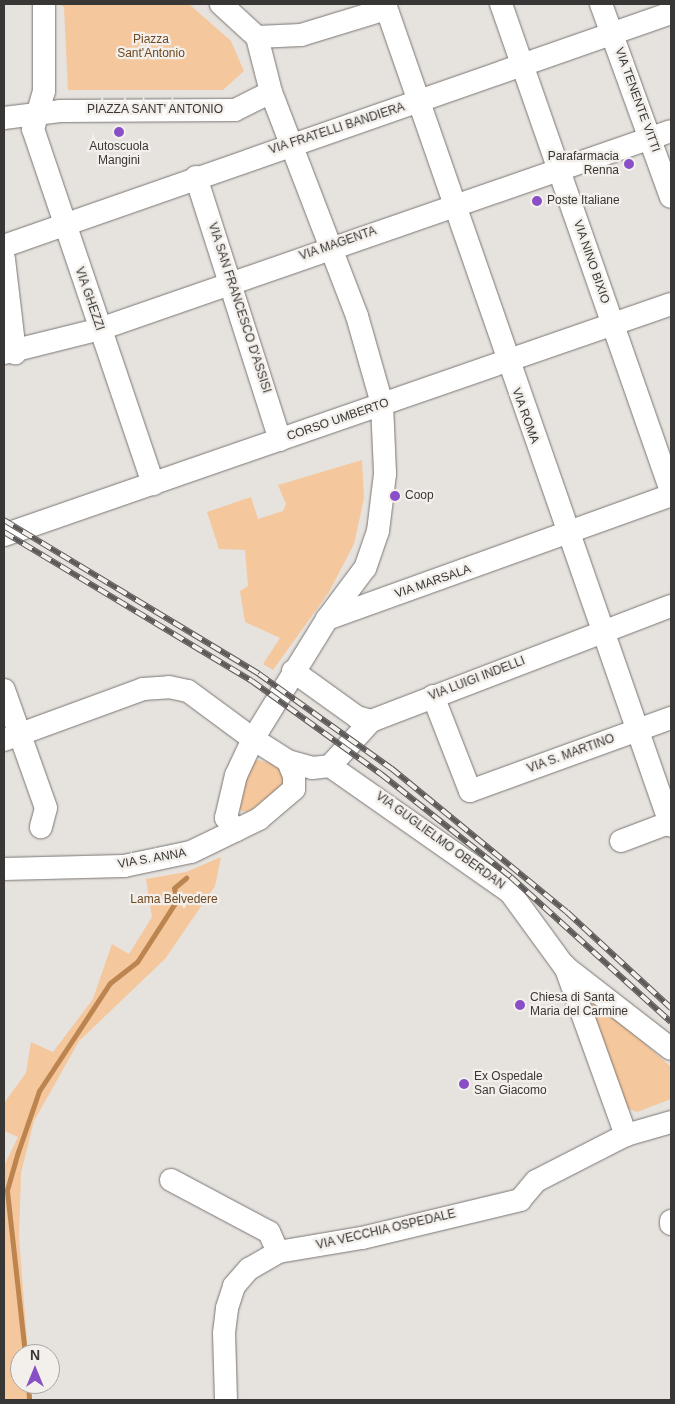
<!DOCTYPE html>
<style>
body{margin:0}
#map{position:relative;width:675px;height:1404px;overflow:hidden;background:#e6e2de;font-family:Helvetica,sans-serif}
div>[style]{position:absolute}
.green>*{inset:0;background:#f5c79d}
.stream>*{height:5px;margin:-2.5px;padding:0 2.5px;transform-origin:2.5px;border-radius:2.5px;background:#bc8550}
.roads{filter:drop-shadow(0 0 1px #7a7673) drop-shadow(0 0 1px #7a7673)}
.minor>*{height:22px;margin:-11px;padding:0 11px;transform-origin:11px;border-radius:11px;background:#fff}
.rail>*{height:5.5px;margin-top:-2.75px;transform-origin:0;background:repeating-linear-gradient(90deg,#f3efeb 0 11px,#5d5a59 0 22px);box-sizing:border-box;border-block:1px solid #5d5a59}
.dots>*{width:14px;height:14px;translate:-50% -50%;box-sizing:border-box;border:2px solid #f3efeb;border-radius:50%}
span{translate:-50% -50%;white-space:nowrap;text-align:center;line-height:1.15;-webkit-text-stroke:4.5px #f3efeb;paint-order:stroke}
.park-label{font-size:12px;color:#6f4921}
.street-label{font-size:12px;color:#393736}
.poi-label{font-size:12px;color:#393736}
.right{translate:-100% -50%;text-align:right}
.left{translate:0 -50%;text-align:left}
.frame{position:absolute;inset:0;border:5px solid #393736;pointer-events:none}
.north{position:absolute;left:10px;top:1344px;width:50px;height:50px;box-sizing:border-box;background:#f3efeb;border:1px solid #a9a5a3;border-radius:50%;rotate:0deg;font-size:14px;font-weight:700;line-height:20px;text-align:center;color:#393736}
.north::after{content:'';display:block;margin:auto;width:18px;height:22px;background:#894fc6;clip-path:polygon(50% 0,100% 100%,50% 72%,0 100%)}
</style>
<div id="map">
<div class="green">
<i style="clip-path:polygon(58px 4px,189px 4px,231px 41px,244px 71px,223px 90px,68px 90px,64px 7px)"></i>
<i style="clip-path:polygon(362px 460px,364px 498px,354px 544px,329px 592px,273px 670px,263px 664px,280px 638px,245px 622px,240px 591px,248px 586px,245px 550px,219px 549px,207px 512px,251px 497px,258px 519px,283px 511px,286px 504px,278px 485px)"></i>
<i style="clip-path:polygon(258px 760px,273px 764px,288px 778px,270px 799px,246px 812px,239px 810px,249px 762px)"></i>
<i style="clip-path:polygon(221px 857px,215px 886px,165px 959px,79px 1041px,34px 1121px,21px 1173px,19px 1237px,28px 1354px,20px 1354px,20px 1384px,31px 1384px,32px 1400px,4px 1400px,4px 1166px,18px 1137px,4px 1131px,4px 1103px,26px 1073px,31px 1042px,53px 1052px,93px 999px,112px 944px,129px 954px,152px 917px,146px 879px,186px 872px)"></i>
<i style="clip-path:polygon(595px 998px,671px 1067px,671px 1099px,637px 1112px,627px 1108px,585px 1001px)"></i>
</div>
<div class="stream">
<i style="left:25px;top:1354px;width:165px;rotate:-96.3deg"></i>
<i style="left:7px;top:1190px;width:40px;rotate:-74deg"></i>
<i style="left:18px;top:1152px;width:65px;rotate:-71deg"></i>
<i style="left:39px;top:1091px;width:129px;rotate:-56.7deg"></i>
<i style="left:110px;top:983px;width:34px;rotate:-38deg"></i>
<i style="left:137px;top:962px;width:74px;rotate:-57.2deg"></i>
<i style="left:177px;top:900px;width:12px;rotate:-104deg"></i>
<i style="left:174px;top:888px;width:16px;rotate:-40deg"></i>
<i style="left:28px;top:1384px;width:16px;rotate:86deg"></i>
</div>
<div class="roads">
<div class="minor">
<i style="left:44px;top:4px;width:87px;rotate:90deg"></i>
<i style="left:44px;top:91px;width:40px;rotate:106deg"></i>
<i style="left:33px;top:129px;width:375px;rotate:71.3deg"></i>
<i style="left:385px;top:4px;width:870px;rotate:70.82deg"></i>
<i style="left:501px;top:4px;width:516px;rotate:70.76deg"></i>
<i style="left:601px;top:4px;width:205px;rotate:70.1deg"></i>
<i style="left:257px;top:37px;width:44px;rotate:-2.6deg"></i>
<i style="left:301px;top:35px;width:89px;rotate:-17deg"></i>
<i style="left:271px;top:92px;width:240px;rotate:69deg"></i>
<i style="left:357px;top:316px;width:91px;rotate:74.1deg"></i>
<i style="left:382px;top:404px;width:70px;rotate:87.5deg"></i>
<i style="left:385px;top:474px;width:57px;rotate:97deg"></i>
<i style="left:378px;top:531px;width:39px;rotate:109deg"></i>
<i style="left:365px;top:568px;width:64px;rotate:126.7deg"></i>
<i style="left:4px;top:118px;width:56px;rotate:-7.1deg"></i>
<i style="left:60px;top:111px;width:175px;rotate:-0.3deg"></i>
<i style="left:235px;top:110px;width:40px;rotate:-26.6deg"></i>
<i style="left:271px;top:92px;width:57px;rotate:-104.3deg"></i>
<i style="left:257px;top:37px;width:49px;rotate:-137.5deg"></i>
<i style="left:196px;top:177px;width:276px;rotate:72.3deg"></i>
<i style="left:4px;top:246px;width:707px;rotate:-19.26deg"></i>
<i style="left:4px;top:259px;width:95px;rotate:83.3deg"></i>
<i style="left:4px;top:353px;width:99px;rotate:-14deg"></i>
<i style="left:100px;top:329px;width:604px;rotate:-19.12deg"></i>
<i style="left:4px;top:535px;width:706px;rotate:-19.1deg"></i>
<i style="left:293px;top:671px;width:79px;rotate:35.7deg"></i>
<i style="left:357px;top:717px;width:15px;rotate:16deg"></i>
<i style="left:371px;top:721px;width:321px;rotate:-21deg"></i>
<i style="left:4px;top:690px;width:125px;rotate:70.4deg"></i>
<i style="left:46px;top:808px;width:20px;rotate:105deg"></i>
<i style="left:433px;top:696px;width:102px;rotate:68.7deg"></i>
<i style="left:470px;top:791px;width:214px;rotate:-20deg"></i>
<i style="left:4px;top:740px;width:148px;rotate:-20.1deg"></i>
<i style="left:143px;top:689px;width:26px;rotate:-4deg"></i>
<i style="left:169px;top:687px;width:19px;rotate:12deg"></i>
<i style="left:188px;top:691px;width:81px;rotate:36.4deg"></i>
<i style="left:253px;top:739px;width:141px;rotate:-58.3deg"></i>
<i style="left:327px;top:619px;width:366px;rotate:-19.8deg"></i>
<i style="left:288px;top:761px;width:25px;rotate:16deg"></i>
<i style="left:312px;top:768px;width:18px;rotate:-6deg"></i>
<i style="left:330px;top:766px;width:61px;rotate:-47.7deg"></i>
<i style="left:330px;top:766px;width:220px;rotate:35deg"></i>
<i style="left:510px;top:892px;width:92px;rotate:53.9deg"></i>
<i style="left:564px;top:966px;width:135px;rotate:37.8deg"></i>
<i style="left:621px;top:841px;width:53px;rotate:-20.8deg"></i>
<i style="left:4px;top:869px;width:120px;rotate:-1.4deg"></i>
<i style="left:124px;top:866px;width:68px;rotate:-11.8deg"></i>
<i style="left:191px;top:852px;width:76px;rotate:-25.9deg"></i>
<i style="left:259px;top:819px;width:46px;rotate:-40.6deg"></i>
<i style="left:294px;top:789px;width:13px;rotate:-90deg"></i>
<i style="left:294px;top:776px;width:16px;rotate:-112deg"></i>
<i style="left:288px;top:761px;width:41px;rotate:-147.8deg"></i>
<i style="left:253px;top:739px;width:40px;rotate:115deg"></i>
<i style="left:236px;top:775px;width:44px;rotate:103.1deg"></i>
<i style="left:226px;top:818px;width:16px;rotate:50deg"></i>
<i style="left:565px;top:966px;width:180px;rotate:70.2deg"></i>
<i style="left:171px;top:1180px;width:111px;rotate:28deg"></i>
<i style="left:269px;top:1232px;width:22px;rotate:66deg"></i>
<i style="left:671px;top:1221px;width:3px;rotate:90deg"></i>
<i style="left:226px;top:1400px;width:67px;rotate:-91.7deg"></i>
<i style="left:224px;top:1333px;width:25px;rotate:-83deg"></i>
<i style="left:227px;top:1308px;width:23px;rotate:-72deg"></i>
<i style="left:234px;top:1286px;width:23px;rotate:-49deg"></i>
<i style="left:249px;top:1269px;width:34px;rotate:-30deg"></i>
<i style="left:278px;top:1252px;width:85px;rotate:-9.5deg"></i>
<i style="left:362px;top:1238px;width:163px;rotate:-13.5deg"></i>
<i style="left:520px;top:1200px;width:25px;rotate:-50deg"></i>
<i style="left:536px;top:1181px;width:101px;rotate:-27.1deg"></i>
<i style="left:626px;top:1135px;width:47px;rotate:-16.1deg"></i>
</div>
</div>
<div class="rail">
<i style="left:4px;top:520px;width:298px;rotate:31.1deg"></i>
<i style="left:259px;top:674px;width:162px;rotate:35.5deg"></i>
<i style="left:391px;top:768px;width:227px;rotate:39.3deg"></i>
<i style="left:567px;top:912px;width:142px;rotate:42.7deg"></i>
<i style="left:4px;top:532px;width:289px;rotate:31deg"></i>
<i style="left:252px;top:681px;width:159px;rotate:35.8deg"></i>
<i style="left:381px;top:774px;width:166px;rotate:38.4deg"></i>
<i style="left:511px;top:877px;width:216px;rotate:42.2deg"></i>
</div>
<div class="dots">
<i style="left:119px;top:132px;background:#894fc6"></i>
<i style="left:629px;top:164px;background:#894fc6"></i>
<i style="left:537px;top:201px;background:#894fc6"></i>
<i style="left:395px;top:496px;background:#894fc6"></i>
<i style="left:520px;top:1005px;background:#894fc6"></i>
<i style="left:464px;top:1084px;background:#894fc6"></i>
</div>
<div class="park-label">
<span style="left:151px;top:47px">Piazza<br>Sant'Antonio</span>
<span style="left:174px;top:900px">Lama Belvedere</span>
</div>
<div class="street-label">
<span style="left:637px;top:100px;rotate:70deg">VIA TENENTE VITTI</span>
<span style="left:155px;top:110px">PIAZZA SANT' ANTONIO</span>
<span style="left:337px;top:129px;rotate:-18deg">VIA FRATELLI BANDIERA</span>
<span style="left:338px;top:244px;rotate:-19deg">VIA MAGENTA</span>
<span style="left:591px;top:262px;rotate:71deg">VIA NINO BIXIO</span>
<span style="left:89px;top:299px;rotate:71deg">VIA GHEZZI</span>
<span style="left:239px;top:308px;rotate:72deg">VIA SAN FRANCESCO D'ASSISI</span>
<span style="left:525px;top:416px;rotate:70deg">VIA ROMA</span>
<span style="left:338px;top:420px;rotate:-19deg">CORSO UMBERTO</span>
<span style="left:433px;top:582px;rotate:-19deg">VIA MARSALA</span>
<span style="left:477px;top:679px;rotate:-21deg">VIA LUIGI INDELLI</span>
<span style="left:571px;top:754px;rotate:-20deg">VIA S. MARTINO</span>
<span style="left:440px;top:841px;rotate:36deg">VIA GUGLIELMO OBERDAN</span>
<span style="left:152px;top:859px;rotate:-10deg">VIA S. ANNA</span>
<span style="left:386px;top:1230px;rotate:-13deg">VIA VECCHIA OSPEDALE</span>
</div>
<div class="poi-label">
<span style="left:119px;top:154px">Autoscuola<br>Mangini</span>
<span class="right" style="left:619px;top:164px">Parafarmacia<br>Renna</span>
<span class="left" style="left:547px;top:201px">Poste Italiane</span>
<span class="left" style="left:405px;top:496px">Coop</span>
<span class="left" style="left:530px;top:1005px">Chiesa di Santa<br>Maria del Carmine</span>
<span class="left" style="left:474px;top:1084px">Ex Ospedale<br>San Giacomo</span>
</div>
<div class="frame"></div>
<div class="north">N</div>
</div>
